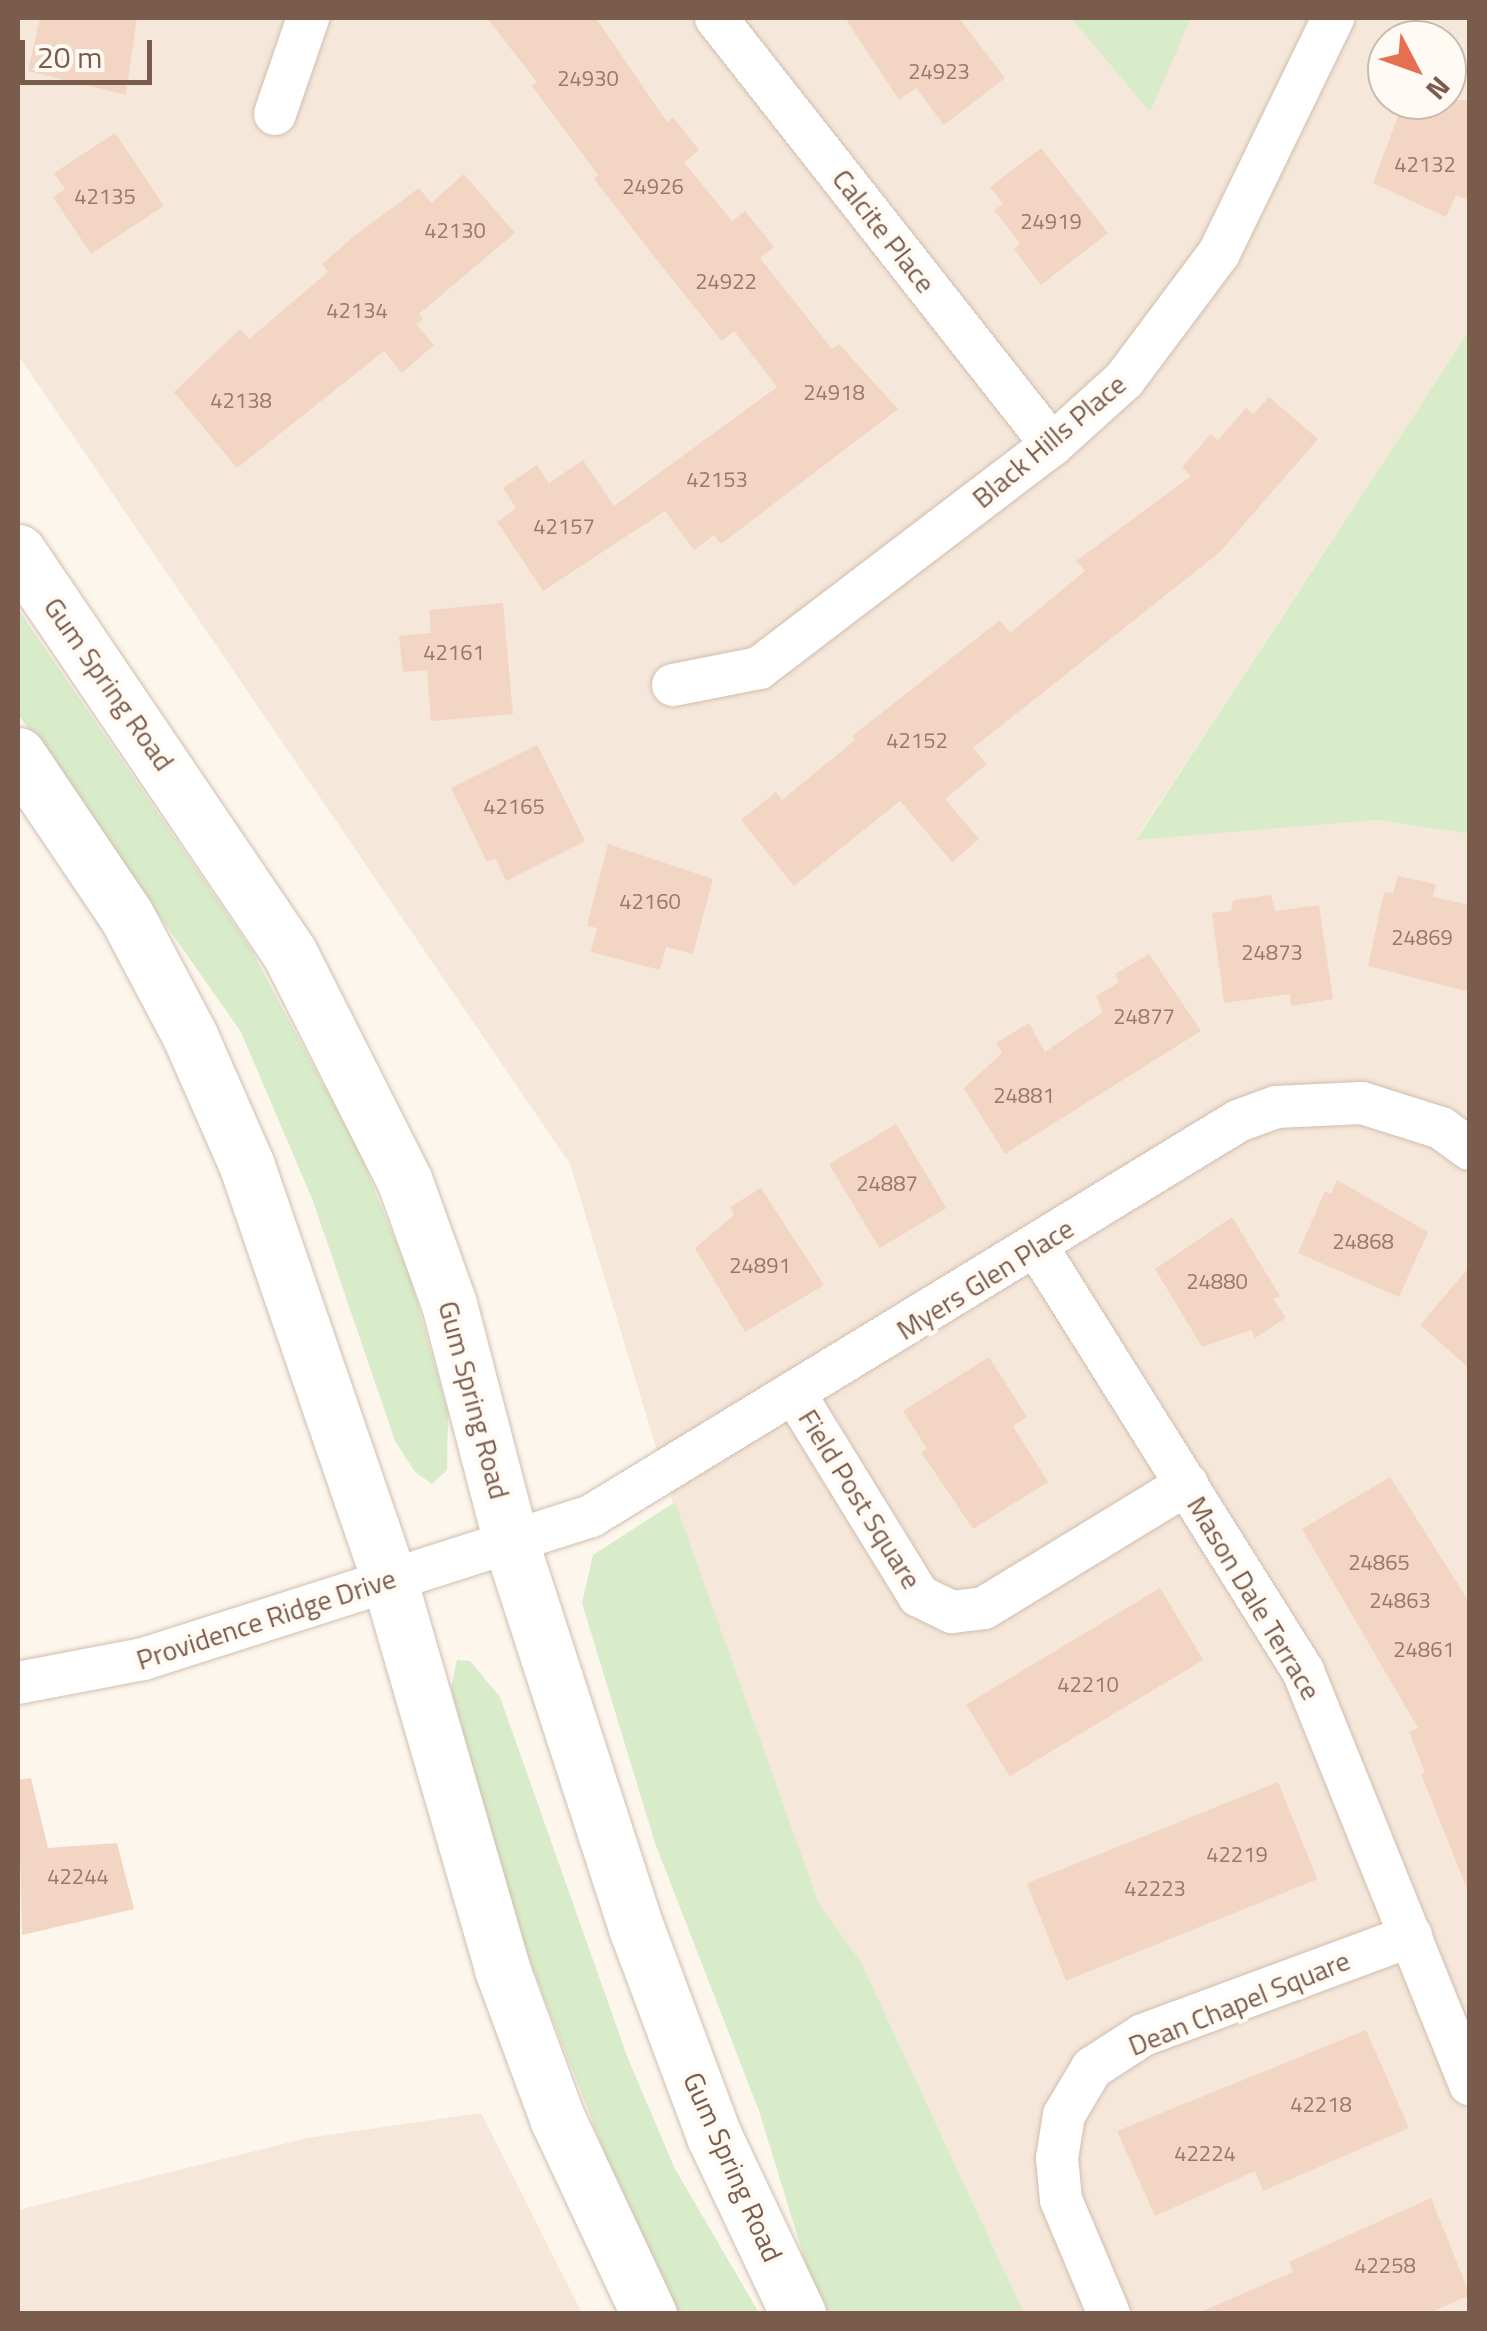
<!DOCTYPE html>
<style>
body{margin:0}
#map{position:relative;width:1487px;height:2331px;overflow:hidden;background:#fdf6ec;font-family:"Titillium Web",sans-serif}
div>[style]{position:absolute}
.residential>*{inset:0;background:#f5e8da}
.green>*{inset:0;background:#d8ecc9}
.building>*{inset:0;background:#f3d5c3;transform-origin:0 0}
.roads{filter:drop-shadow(0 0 2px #d1beb0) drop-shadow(0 0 2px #d1beb0)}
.street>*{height:42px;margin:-21px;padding:0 21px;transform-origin:21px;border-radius:21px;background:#fff}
.secondary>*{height:55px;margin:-27.5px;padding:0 27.5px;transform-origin:27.5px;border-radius:27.5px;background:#fff}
span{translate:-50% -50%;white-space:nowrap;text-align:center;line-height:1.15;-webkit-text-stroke:8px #fffaf3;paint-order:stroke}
.number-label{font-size:22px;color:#987a6a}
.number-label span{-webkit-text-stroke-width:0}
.street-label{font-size:28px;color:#7a5c4d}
.frame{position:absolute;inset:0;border:20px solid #7a5c4d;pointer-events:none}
.north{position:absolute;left:1367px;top:20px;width:100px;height:100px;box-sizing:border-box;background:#fffaf3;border:2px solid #cabbb1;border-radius:50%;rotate:131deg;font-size:28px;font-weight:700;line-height:40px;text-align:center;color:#7a5c4d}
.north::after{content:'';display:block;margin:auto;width:35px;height:45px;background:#e76f51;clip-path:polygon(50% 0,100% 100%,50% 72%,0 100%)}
.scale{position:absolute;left:20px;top:40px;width:132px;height:45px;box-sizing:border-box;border:5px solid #7a5c4d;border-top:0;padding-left:12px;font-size:30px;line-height:35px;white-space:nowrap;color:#7a5c4d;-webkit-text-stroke:8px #fffaf3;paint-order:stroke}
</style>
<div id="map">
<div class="residential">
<i style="clip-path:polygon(evenodd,18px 18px,1469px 18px,1469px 331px,1136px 839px,1377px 820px,1469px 834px,1469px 2313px,1024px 2313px,861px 1962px,819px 1904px,675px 1510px,570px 1164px,18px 355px,18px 18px,1387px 40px,1447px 40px,1447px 100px,1387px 100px,1387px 40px)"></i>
<i style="clip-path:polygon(481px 2113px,582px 2313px,18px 2313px,18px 2210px,307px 2138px)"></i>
</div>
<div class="green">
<i style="clip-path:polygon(1071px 18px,1191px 18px,1150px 112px)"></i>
<i style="clip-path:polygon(1469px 331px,1469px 834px,1377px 820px,1136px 840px)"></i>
<i style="clip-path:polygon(18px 609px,251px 949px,360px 1154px,410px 1277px,448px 1413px,447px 1470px,432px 1484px,415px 1472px,395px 1441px,313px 1201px,241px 1032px,18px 714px)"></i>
<i style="clip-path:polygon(675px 1502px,819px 1904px,861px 1962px,1024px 2313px,821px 2313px,759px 2111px,655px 1843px,582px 1603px,593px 1555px)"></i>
<i style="clip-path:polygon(457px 1660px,470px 1661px,500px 1697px,627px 2056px,674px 2167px,759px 2313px,674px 2313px,636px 2233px,519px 1933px,451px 1689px)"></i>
</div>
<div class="building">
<i style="clip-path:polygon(40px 18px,137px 18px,126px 95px,28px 71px)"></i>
<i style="clip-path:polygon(487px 18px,596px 18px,667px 122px,673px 117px,699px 150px,684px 162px,732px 221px,745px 211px,774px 247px,760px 258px,832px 349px,839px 344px,898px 409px,721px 544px,714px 535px,694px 550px,665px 511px,543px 591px,497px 522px,516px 508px,503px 488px,537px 465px,549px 483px,583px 460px,614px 506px,777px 387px,734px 331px,722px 341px,667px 273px,594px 179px,598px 175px,532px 86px,537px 82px)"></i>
<i style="clip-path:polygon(845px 18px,959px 18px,1005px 78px,944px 125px,916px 88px,899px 100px)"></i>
<i style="clip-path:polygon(1404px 100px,1470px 100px,1470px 201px,1456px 195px,1446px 217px,1373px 183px)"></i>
<i style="clip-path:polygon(115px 133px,164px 206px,91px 254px,53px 197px,65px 189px,54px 173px)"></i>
<i style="clip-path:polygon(1041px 148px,1108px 233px,1041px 285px,1014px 249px,1020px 243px,994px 210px,1003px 204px,990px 187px)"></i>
<i style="clip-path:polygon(464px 174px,515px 233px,419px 314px,423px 319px,416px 324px,434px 345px,402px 373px,384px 351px,237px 468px,174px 392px,240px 329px,249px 339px,328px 272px,322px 264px,354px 236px,419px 188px,431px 203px)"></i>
<i style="clip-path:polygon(1269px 397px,1318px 439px,1220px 552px,973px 748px,987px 764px,945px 799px,979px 839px,952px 862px,900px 801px,794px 886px,741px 820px,776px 792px,782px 800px,855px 740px,852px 736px,1000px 620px,1010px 633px,1085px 571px,1076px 561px,1191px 476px,1182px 467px,1211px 434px,1218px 440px,1246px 408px,1253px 414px)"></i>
<i style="clip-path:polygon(503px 603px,513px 714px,431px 721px,427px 670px,403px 672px,399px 636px,431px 633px,429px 610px)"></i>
<i style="clip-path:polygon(537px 745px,585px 841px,506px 881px,495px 858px,487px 862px,451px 788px)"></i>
<i style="clip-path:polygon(608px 844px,713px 879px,693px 954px,666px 947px,660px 970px,591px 952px,597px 928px,587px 926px)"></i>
<i style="clip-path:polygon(1398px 876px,1436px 884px,1433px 897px,1470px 905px,1470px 992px,1368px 966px,1384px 892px,1393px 893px)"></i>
<i style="clip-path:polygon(1271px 895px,1275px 911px,1319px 905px,1333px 999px,1291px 1006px,1290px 994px,1224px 1003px,1212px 913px,1231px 911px,1233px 900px)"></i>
<i style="clip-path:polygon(1149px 954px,1201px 1031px,1005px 1154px,964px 1088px,1002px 1053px,996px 1043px,1029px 1023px,1045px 1052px,1103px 1012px,1096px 996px,1119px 982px,1115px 974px)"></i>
<i style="left:896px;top:1124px;width:98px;height:78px;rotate:59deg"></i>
<i style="clip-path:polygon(1337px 1180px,1428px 1232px,1399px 1297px,1298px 1253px,1325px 1191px,1331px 1194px)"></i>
<i style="clip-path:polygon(761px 1188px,824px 1285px,745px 1332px,695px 1248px,734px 1215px,730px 1207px)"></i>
<i style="clip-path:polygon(1232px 1217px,1280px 1296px,1273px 1299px,1286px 1318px,1255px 1338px,1251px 1330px,1202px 1347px,1155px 1269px)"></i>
<i style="clip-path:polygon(1470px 1266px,1470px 1369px,1420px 1325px)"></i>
<i style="clip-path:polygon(989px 1357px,1027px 1417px,1013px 1426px,1048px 1482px,973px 1529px,921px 1452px,927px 1449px,903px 1411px)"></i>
<i style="clip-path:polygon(1390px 1477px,1470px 1603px,1468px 1891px,1421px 1774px,1425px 1772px,1409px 1732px,1418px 1728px,1302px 1529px)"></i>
<i style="left:1160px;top:1588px;width:84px;height:226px;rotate:59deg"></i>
<i style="clip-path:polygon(31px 1778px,48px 1848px,117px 1843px,134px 1909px,22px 1935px,18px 1780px)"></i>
<i style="left:1278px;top:1782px;width:105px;height:271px;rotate:68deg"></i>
<i style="clip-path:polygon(1366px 2030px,1409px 2128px,1263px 2191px,1255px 2171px,1155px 2216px,1117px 2131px)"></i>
<i style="clip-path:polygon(1431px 2198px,1470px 2295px,1427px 2314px,1196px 2314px,1293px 2272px,1289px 2262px)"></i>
</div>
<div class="roads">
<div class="street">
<i style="left:716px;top:18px;width:543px;rotate:51.8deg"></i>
<i style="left:275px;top:114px;width:102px;rotate:-71deg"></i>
<i style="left:673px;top:685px;width:88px;rotate:-11.2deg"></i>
<i style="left:759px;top:668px;width:368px;rotate:-37.3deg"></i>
<i style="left:1052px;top:445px;width:97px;rotate:-42.1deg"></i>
<i style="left:1124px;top:380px;width:159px;rotate:-53.2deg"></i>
<i style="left:1219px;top:253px;width:261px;rotate:-64.1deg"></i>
<i style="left:1037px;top:1247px;width:501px;rotate:57.9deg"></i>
<i style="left:1303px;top:1671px;width:446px;rotate:68deg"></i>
<i style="left:796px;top:1396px;width:235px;rotate:58.4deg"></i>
<i style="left:919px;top:1596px;width:37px;rotate:26deg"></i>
<i style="left:952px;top:1612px;width:32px;rotate:-7deg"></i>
<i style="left:984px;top:1608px;width:238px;rotate:-31.4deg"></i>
<i style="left:18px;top:1683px;width:127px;rotate:-10.9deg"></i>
<i style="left:143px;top:1659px;width:470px;rotate:-17.7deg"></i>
<i style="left:591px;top:1516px;width:758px;rotate:-31.4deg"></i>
<i style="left:1238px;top:1121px;width:40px;rotate:-20.2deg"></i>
<i style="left:1276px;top:1107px;width:86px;rotate:-2.7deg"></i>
<i style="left:1362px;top:1103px;width:83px;rotate:17.6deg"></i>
<i style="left:1441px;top:1128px;width:36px;rotate:36deg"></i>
<i style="left:1109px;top:2314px;width:124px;rotate:-112.8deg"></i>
<i style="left:1061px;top:2200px;width:42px;rotate:-95.4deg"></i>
<i style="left:1057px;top:2158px;width:44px;rotate:-80.8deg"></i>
<i style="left:1064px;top:2115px;width:55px;rotate:-59.2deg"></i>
<i style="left:1092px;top:2068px;width:61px;rotate:-32.9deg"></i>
<i style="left:1143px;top:2035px;width:286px;rotate:-20.3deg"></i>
</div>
<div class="secondary">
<i style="left:18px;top:552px;width:485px;rotate:55.9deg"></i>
<i style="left:290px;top:954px;width:255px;rotate:63.2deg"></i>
<i style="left:405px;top:1182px;width:130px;rotate:70.2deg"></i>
<i style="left:449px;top:1304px;width:250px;rotate:75.4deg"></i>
<i style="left:512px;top:1546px;width:404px;rotate:72deg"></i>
<i style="left:637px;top:1930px;width:220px;rotate:69.5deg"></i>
<i style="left:714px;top:2136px;width:197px;rotate:64.7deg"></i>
<i style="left:18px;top:755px;width:193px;rotate:56deg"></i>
<i style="left:126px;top:915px;width:137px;rotate:62.1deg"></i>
<i style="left:190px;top:1036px;width:142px;rotate:66.3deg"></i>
<i style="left:247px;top:1166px;width:437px;rotate:71deg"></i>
<i style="left:389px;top:1579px;width:406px;rotate:73.8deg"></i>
<i style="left:502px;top:1969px;width:159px;rotate:69.7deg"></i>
<i style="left:557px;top:2118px;width:217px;rotate:64.9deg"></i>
</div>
</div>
<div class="number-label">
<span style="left:939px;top:72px">24923</span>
<span style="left:588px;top:79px">24930</span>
<span style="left:1425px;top:165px">42132</span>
<span style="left:653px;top:187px">24926</span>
<span style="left:105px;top:197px">42135</span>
<span style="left:1051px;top:222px">24919</span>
<span style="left:455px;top:231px">42130</span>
<span style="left:726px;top:282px">24922</span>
<span style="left:357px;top:311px">42134</span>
<span style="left:834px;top:393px">24918</span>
<span style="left:241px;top:401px">42138</span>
<span style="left:717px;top:480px">42153</span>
<span style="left:564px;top:527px">42157</span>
<span style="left:454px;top:653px">42161</span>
<span style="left:917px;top:741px">42152</span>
<span style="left:514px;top:807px">42165</span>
<span style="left:650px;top:902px">42160</span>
<span style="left:1422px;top:938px">24869</span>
<span style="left:1272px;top:953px">24873</span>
<span style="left:1144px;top:1017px">24877</span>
<span style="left:1024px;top:1096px">24881</span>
<span style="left:887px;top:1184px">24887</span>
<span style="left:1363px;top:1242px">24868</span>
<span style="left:760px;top:1266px">24891</span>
<span style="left:1217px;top:1282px">24880</span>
<span style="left:1379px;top:1563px">24865</span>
<span style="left:1400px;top:1601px">24863</span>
<span style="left:1424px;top:1650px">24861</span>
<span style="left:1088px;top:1685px">42210</span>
<span style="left:1237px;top:1855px">42219</span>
<span style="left:78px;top:1877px">42244</span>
<span style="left:1155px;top:1889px">42223</span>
<span style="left:1321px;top:2105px">42218</span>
<span style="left:1205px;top:2154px">42224</span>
<span style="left:1385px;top:2266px">42258</span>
</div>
<div class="street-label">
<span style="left:884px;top:231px;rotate:52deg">Calcite Place</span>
<span style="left:1049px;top:441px;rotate:-40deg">Black Hills Place</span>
<span style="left:109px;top:684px;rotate:55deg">Gum Spring Road</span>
<span style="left:985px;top:1279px;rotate:-32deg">Myers Glen Place</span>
<span style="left:474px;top:1400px;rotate:75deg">Gum Spring Road</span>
<span style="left:860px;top:1499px;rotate:58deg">Field Post Square</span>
<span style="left:1254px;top:1598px;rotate:59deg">Mason Dale Terrace</span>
<span style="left:266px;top:1619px;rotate:-18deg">Providence Ridge Drive</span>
<span style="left:1239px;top:2003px;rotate:-22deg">Dean Chapel Square</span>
<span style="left:733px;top:2167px;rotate:66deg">Gum Spring Road</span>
</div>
<div class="frame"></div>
<div class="north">N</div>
<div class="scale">20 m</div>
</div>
